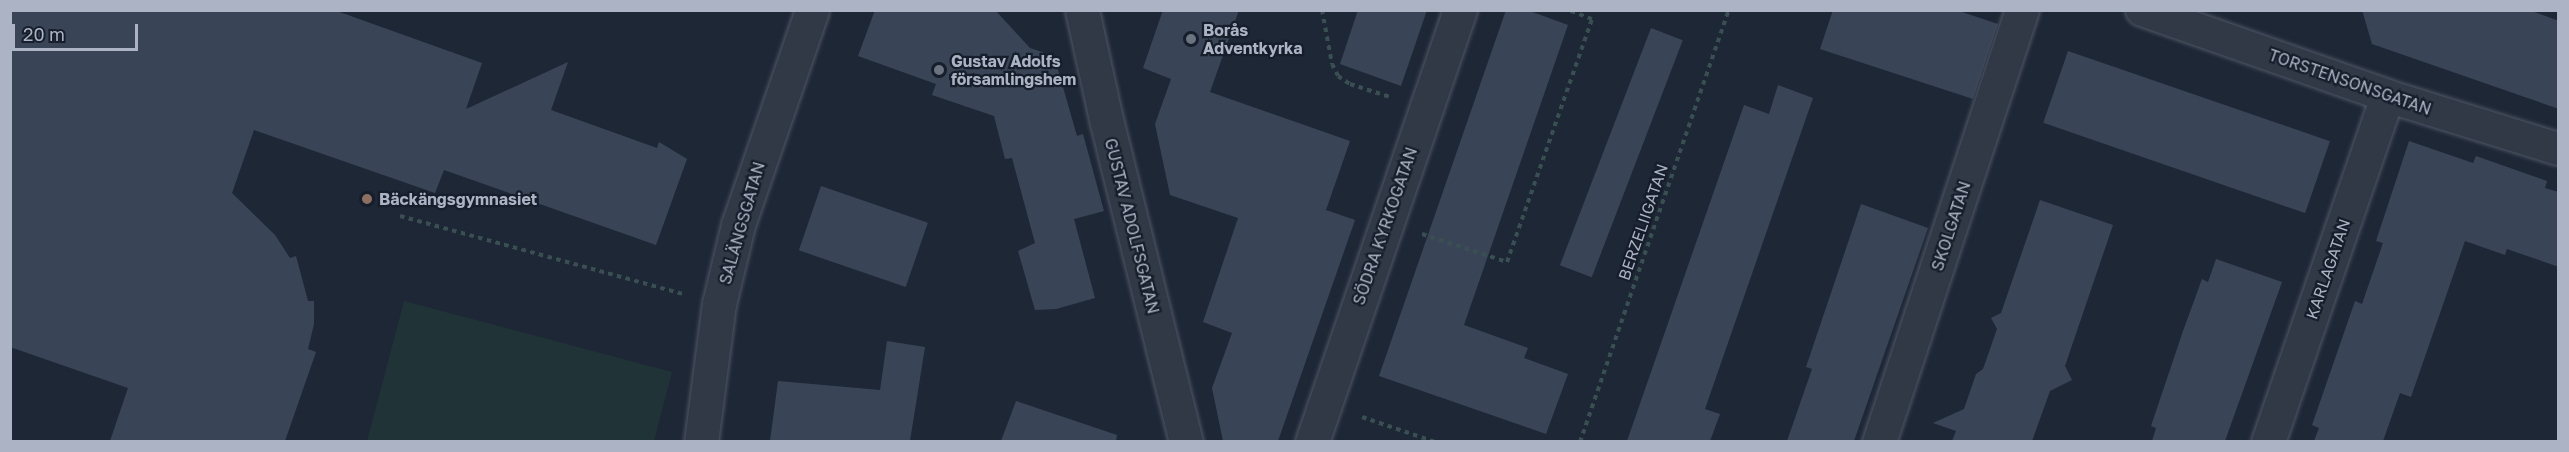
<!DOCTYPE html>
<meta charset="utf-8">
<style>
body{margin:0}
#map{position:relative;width:2569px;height:452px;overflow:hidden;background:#1e2736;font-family:"Golos Text",sans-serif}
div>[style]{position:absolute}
.green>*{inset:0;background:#203337}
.building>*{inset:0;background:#394557;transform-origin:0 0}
.path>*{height:4px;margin-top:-2px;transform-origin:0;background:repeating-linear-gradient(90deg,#3a4f52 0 4.5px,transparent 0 9px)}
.roads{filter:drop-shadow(0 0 2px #4f5665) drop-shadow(0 0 2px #4f5665)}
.pedestrian>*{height:32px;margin:-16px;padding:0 16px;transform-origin:16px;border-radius:16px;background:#313947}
.minor>*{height:33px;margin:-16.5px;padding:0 16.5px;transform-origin:16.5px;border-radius:16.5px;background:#313947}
.dots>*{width:16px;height:16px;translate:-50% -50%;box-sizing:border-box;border:3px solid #171e2b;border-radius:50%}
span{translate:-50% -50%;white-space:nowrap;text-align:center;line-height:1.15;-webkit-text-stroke:4.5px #171e2b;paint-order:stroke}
.poi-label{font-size:16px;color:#abb3c4;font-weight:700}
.left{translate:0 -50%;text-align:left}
.street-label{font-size:16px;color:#abb3c4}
.frame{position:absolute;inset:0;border:12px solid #abb3c4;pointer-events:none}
.scale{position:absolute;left:12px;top:24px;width:126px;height:27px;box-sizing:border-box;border:3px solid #abb3c4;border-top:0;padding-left:8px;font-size:18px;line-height:21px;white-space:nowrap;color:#abb3c4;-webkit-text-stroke:4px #171e2b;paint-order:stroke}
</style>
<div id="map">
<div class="green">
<i style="clip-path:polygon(404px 301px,672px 372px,654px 441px,367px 441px)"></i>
</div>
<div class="building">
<i style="clip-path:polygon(10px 10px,334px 10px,482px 63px,466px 109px,568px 62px,551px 110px,657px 148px,659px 142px,687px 159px,656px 245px,444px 170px,435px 193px,254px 130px,232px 193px,275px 235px,290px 258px,296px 256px,308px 301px,314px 301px,314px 324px,308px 349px,316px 352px,285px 441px,110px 441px,128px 388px,10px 347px)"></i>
<i style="clip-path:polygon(875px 10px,995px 10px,1030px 48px,1054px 56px,1077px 136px,1083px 134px,1104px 211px,1074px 219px,1095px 298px,1056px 309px,1035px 310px,1018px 251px,1035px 243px,1012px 158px,1005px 159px,994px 116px,932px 95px,936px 84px,858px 56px)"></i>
<i style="clip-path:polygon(1163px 10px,1239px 10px,1210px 92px,1350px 141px,1326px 210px,1355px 220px,1278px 441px,1223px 441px,1212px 388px,1232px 333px,1203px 322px,1238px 218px,1170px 195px,1155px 124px,1171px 79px,1143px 68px)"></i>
<i style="clip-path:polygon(1358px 10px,1427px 10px,1401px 86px,1340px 64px)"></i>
<i style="clip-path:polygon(1506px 10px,1527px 10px,1568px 25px,1464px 325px,1528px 348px,1524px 358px,1568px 374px,1546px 434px,1379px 376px)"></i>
<i style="clip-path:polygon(1833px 10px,1956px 10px,1998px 24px,1973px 99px,1820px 49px)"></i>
<i style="clip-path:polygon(2362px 10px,2529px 10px,2559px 21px,2559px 109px,2372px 44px)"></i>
<i style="left:1651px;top:28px;width:34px;height:254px;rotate:21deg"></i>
<i style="left:2068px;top:51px;width:277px;height:76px;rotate:19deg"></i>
<i style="clip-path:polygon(1778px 85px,1813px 98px,1705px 409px,1720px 414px,1710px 441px,1627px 441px,1744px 105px,1769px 114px)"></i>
<i style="clip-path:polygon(2409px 141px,2473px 163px,2476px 156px,2547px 181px,2545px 188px,2559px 192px,2559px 267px,2507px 249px,2505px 255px,2465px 241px,2411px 397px,2400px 393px,2383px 441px,2314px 441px,2319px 428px,2312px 425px,2355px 301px,2362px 304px,2383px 243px,2376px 241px)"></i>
<i style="left:821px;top:186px;width:113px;height:68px;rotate:19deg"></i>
<i style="clip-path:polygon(2040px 200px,2113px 225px,2065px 366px,2072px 380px,2050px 391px,2032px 441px,1952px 441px,1956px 431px,1933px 423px,1964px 409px,1976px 374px,1983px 369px,1997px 329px,1991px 318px,2001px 313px)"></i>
<i style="clip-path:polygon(1861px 204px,1928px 228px,1854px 441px,1787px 441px,1812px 369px,1806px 367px)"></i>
<i style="clip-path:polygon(2216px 259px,2282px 282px,2225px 441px,2152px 441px,2156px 428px,2151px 426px,2183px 331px,2202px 279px,2208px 282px)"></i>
<i style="clip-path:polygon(887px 341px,925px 347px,910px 441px,770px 441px,778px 381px,880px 390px)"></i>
<i style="clip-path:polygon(1016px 401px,1117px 435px,1116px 441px,1001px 441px)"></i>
</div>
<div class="path">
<i style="left:1322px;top:10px;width:55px;rotate:79.5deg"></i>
<i style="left:1332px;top:64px;width:13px;rotate:63deg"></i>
<i style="left:1338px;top:76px;width:14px;rotate:34deg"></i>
<i style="left:1350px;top:84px;width:42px;rotate:18deg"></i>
<i style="left:400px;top:216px;width:294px;rotate:15.4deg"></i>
<i style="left:1422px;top:234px;width:89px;rotate:18.2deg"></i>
<i style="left:1507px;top:262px;width:257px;rotate:-70.7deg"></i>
<i style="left:1592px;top:19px;width:25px;rotate:-159deg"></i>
<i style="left:1362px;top:417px;width:77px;rotate:18.9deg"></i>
<i style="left:1580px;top:442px;width:457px;rotate:-71deg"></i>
</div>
<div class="roads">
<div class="pedestrian">
<i style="left:2142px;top:10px;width:260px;rotate:19.3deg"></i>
<i style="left:2387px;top:96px;width:179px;rotate:17.2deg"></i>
</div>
<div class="minor">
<i style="left:1082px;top:10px;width:112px;rotate:77.6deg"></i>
<i style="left:1106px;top:119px;width:333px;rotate:76.1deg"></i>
<i style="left:701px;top:442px;width:139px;rotate:-82.6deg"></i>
<i style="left:719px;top:304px;width:81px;rotate:-76.5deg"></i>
<i style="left:738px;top:225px;width:227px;rotate:-71deg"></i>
<i style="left:1312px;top:442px;width:457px;rotate:-71.1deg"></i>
<i style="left:1879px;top:442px;width:455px;rotate:-71.7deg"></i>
<i style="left:2268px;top:442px;width:366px;rotate:-71deg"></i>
</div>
</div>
<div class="dots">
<i style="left:1191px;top:39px;background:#6b7280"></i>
<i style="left:939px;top:70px;background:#6b7280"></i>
<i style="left:367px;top:199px;background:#8d6e63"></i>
</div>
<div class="poi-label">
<span class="left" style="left:1203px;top:39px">Borås<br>Adventkyrka</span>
<span class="left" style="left:951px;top:70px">Gustav Adolfs<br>församlingshem</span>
<span class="left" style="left:379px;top:199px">Bäckängsgymnasiet</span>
</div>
<div class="street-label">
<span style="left:2350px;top:82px;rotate:19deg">TORSTENSONSGATAN</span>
<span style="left:1643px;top:222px;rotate:-71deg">BERZELIIGATAN</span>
<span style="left:742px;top:223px;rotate:-74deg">SALÄNGSGATAN</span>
<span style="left:1132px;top:226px;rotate:76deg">GUSTAV ADOLFSGATAN</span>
<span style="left:1385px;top:226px;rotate:-71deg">SÖDRA KYRKOGATAN</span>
<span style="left:1951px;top:226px;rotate:-72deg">SKOLGATAN</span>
<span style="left:2328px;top:269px;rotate:-71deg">KARLAGATAN</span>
</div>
<div class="frame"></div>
<div class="scale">20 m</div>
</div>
